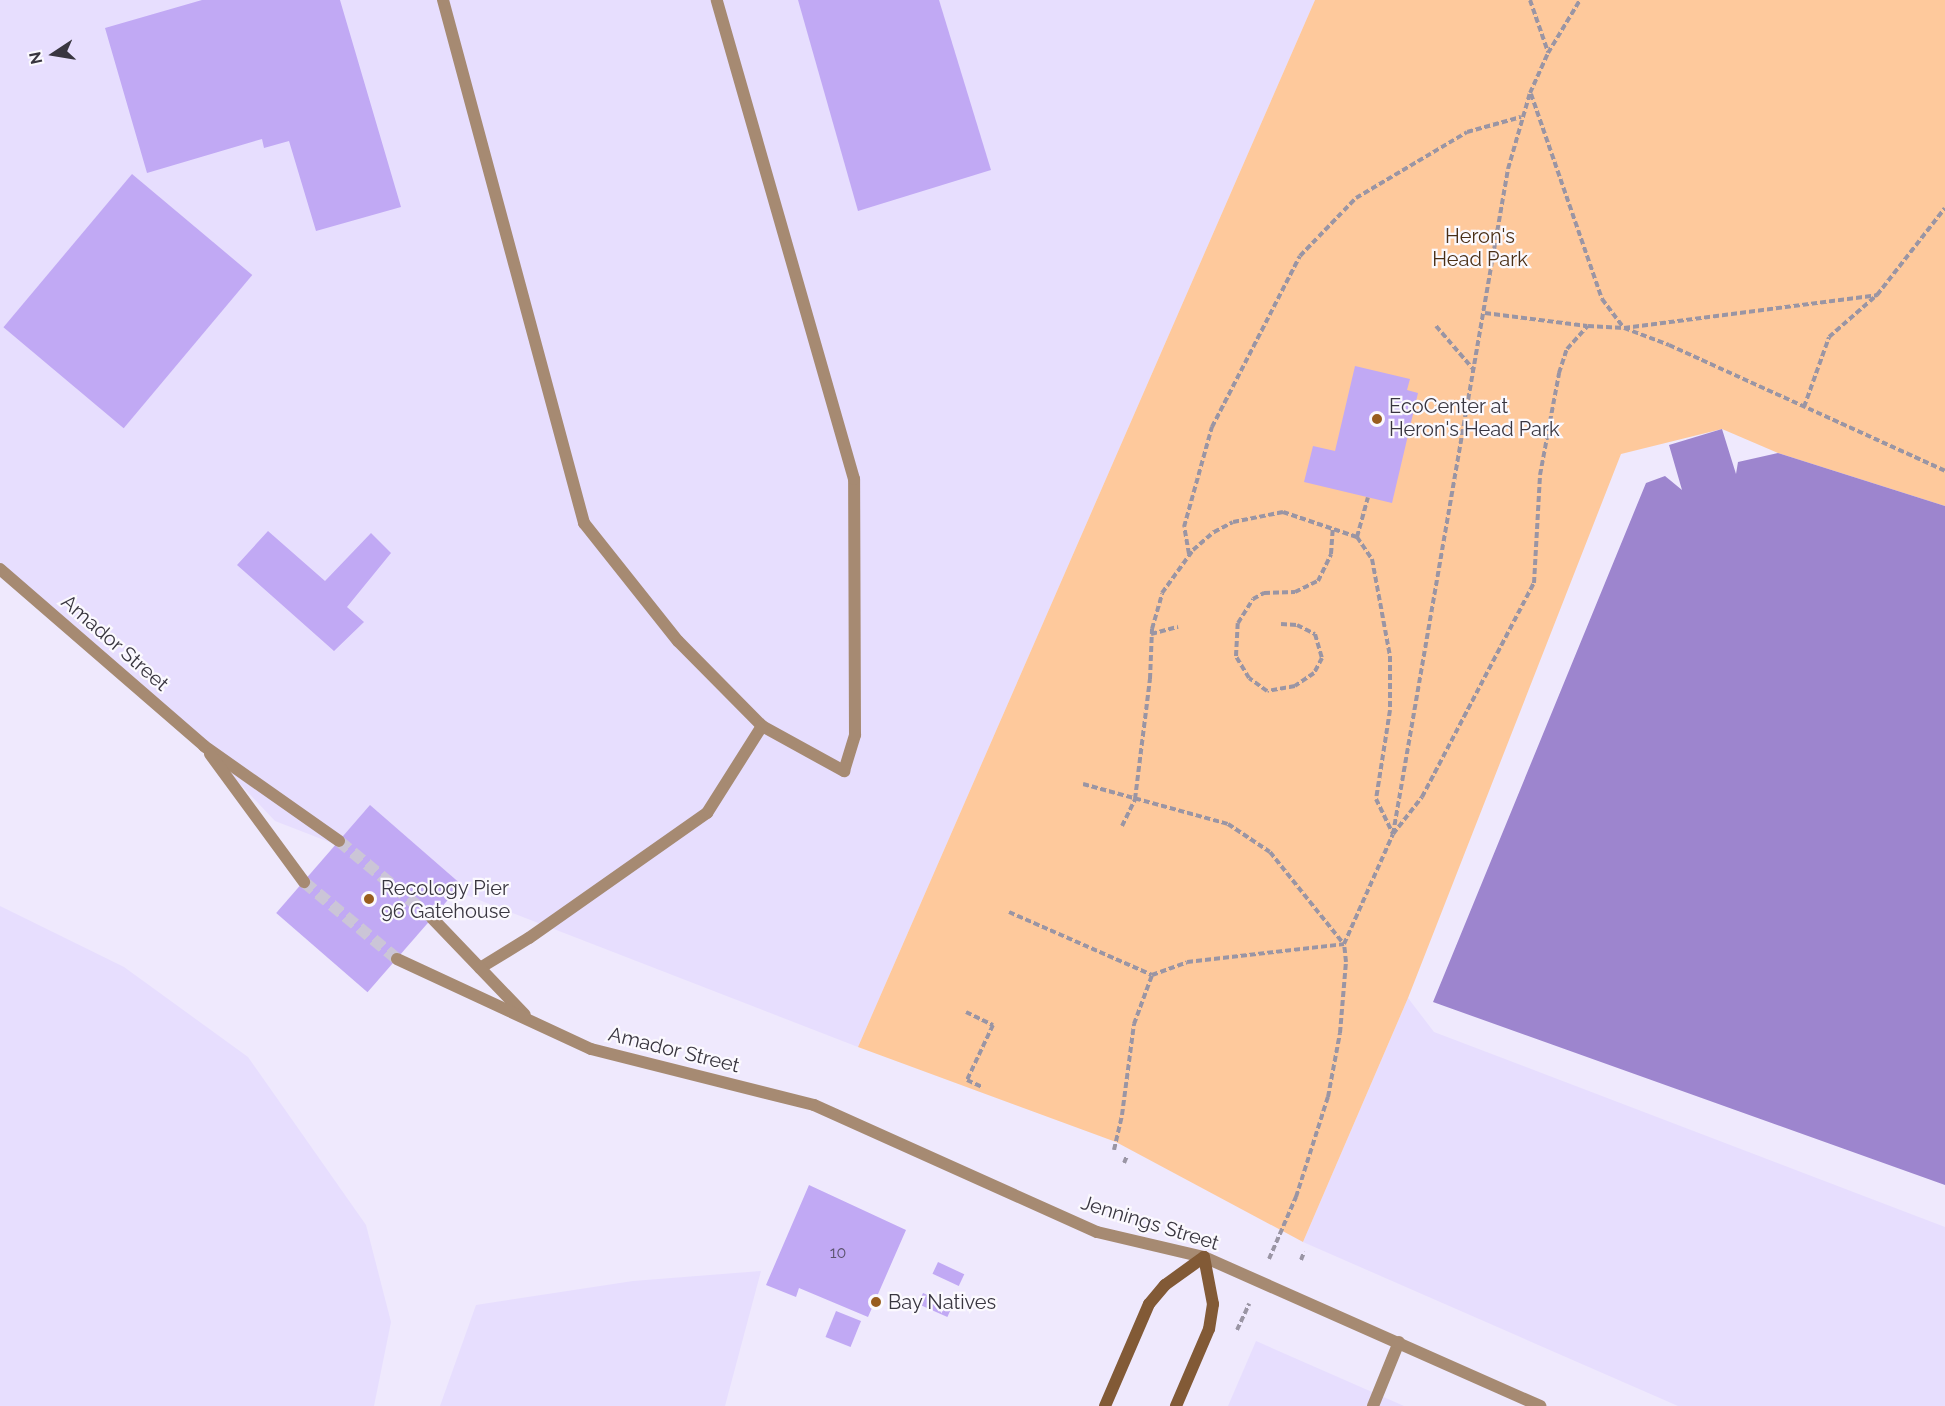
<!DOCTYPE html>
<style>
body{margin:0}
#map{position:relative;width:1945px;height:1406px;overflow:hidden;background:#efe9fd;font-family:Raleway,sans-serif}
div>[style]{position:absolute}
.built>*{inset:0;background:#e7defe}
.green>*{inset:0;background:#fec99c}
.water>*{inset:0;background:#9d85ce}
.building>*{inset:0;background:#c1a9f4;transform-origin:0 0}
.street-tunnel>*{height:12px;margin-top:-6px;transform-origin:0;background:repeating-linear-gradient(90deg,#cbc5d7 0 12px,transparent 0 18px)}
.path>*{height:4px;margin-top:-2px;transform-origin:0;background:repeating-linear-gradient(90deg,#9a95a4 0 6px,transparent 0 9px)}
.lane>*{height:12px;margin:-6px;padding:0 6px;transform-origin:6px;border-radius:6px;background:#a68a72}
.street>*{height:12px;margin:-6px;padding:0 6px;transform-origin:6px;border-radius:6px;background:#a68a72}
.secondary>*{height:12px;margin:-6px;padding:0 6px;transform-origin:6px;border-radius:6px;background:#825a36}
.dots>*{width:16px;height:16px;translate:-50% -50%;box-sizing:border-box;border:3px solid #fbf9fe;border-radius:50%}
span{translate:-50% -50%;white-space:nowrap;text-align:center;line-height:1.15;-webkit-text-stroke:4.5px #fbf9fe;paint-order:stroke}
.number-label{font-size:16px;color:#5b536d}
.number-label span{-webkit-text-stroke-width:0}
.park-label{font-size:20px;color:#4a2f16}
.poi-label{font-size:20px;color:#393640}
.left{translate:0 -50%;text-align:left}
.street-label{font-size:20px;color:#393640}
.north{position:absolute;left:24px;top:24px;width:60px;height:60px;-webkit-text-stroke:4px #fbf9fe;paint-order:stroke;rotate:258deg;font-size:16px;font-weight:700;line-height:24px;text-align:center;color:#393640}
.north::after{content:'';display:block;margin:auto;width:21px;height:27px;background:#393640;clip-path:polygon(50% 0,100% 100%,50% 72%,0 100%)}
</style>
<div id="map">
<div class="built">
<i style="clip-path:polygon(0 0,1315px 0,858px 1047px,275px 821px,204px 746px,0 569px)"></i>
<i style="clip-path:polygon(0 906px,124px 967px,248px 1057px,366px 1225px,391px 1322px,374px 1406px,0 1406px)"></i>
<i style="clip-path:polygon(1408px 998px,1434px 1032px,1945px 1227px,1945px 1406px,1678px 1406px,1303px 1242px)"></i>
<i style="clip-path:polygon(761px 1271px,725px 1406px,440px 1406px,476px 1305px,633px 1281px)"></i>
<i style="clip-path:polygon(1256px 1341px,1404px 1406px,1228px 1406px)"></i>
</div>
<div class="green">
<i style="clip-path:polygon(1315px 0,1945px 0,1945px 506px,1778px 453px,1722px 429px,1621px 454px,1408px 998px,1303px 1242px,1116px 1142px,858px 1047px)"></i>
</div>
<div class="water">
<i style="clip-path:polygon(1722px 429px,1736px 474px,1738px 462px,1778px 453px,1945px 506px,1945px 1185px,1433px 1002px,1646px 483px,1665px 476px,1682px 490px,1669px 445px)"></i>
</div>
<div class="building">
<i style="clip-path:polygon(202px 0,340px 0,401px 207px,316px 231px,289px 141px,264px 148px,262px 139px,147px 173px,105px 28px)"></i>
<i style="clip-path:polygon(798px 0,939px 0,991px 170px,858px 211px)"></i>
<i style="left:132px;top:174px;width:157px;height:200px;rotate:40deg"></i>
<i style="clip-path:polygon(1355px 366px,1410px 379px,1407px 390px,1418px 393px,1392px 503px,1304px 482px,1313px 446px,1335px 451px)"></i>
<i style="clip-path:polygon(268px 531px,325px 581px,371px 533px,391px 553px,347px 607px,364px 622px,334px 651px,237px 565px)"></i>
<i style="left:370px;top:805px;width:121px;height:143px;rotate:41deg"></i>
<i style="clip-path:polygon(809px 1185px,906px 1230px,868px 1317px,799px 1288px,796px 1297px,766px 1285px)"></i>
<i style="left:938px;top:1262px;width:29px;height:13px;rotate:25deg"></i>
<i style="left:923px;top:1293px;width:32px;height:12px;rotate:24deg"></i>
<i style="left:836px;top:1311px;width:27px;height:28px;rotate:22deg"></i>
</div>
<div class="street-tunnel">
<i style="left:339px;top:841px;width:121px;rotate:39.6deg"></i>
<i style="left:304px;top:882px;width:121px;rotate:39.6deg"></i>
</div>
<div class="path">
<i style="left:1530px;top:0;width:55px;rotate:70.9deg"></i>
<i style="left:1531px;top:94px;width:217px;rotate:70.9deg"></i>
<i style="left:1602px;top:299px;width:36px;rotate:53deg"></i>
<i style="left:1624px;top:328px;width:255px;rotate:-7.4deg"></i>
<i style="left:1485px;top:313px;width:103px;rotate:7.3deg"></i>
<i style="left:1436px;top:326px;width:58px;rotate:49.2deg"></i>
<i style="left:1804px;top:407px;width:74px;rotate:-70.3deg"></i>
<i style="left:1829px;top:337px;width:64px;rotate:-41.2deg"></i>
<i style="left:1877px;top:295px;width:110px;rotate:-52deg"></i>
<i style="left:1357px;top:537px;width:41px;rotate:-74.6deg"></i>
<i style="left:1189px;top:554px;width:27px;rotate:-100deg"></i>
<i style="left:1184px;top:527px;width:104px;rotate:-74.4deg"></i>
<i style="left:1212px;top:427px;width:192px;rotate:-62.8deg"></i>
<i style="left:1300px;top:256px;width:81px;rotate:-46deg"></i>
<i style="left:1356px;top:198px;width:129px;rotate:-30.7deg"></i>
<i style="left:1467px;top:132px;width:56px;rotate:-15.5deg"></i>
<i style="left:1281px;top:624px;width:16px;rotate:4deg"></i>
<i style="left:1297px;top:625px;width:20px;rotate:27deg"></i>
<i style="left:1315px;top:634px;width:25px;rotate:74deg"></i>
<i style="left:1322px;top:658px;width:17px;rotate:118deg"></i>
<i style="left:1314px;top:673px;width:23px;rotate:146deg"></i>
<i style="left:1295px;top:686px;width:28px;rotate:170deg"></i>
<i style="left:1267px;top:691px;width:22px;rotate:-144deg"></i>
<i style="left:1249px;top:678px;width:26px;rotate:-121deg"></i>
<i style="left:1236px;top:656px;width:33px;rotate:-87deg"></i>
<i style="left:1238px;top:623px;width:28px;rotate:-58deg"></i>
<i style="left:1253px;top:599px;width:13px;rotate:-29deg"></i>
<i style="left:1264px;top:593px;width:31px;rotate:-2deg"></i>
<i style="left:1295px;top:592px;width:25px;rotate:-26deg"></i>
<i style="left:1318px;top:581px;width:30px;rotate:-64deg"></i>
<i style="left:1331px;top:554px;width:27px;rotate:-86deg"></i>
<i style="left:1151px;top:634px;width:28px;rotate:-15deg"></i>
<i style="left:1083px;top:784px;width:150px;rotate:15.4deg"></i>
<i style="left:1228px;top:824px;width:50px;rotate:33.7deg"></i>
<i style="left:1270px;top:852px;width:117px;rotate:51.3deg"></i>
<i style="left:1122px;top:826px;width:30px;rotate:-64deg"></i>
<i style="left:1135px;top:799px;width:121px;rotate:-82.9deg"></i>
<i style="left:1150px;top:679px;width:50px;rotate:-87.7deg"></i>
<i style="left:1152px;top:629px;width:37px;rotate:-74deg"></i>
<i style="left:1162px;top:593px;width:53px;rotate:-54.2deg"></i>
<i style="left:1193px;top:550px;width:28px;rotate:-41deg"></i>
<i style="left:1214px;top:532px;width:21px;rotate:-28deg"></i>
<i style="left:1233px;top:522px;width:51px;rotate:-11.3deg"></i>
<i style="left:1283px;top:512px;width:78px;rotate:18.7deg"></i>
<i style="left:1357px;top:537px;width:27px;rotate:56deg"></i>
<i style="left:1372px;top:559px;width:99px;rotate:79.5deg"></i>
<i style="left:1390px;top:656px;width:54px;rotate:90deg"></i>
<i style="left:1390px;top:710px;width:90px;rotate:98.9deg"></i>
<i style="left:1376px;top:799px;width:39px;rotate:64deg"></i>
<i style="left:1393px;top:834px;width:47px;rotate:-51.9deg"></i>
<i style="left:1422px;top:797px;width:242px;rotate:-62.4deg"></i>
<i style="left:1534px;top:583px;width:108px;rotate:-86.8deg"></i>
<i style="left:1540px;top:475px;width:104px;rotate:-79.4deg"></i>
<i style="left:1559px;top:373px;width:25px;rotate:-72deg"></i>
<i style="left:1567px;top:349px;width:31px;rotate:-48deg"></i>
<i style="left:1588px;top:326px;width:36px;rotate:3deg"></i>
<i style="left:1624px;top:328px;width:48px;rotate:20.7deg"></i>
<i style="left:1669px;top:345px;width:303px;rotate:24.5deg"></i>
<i style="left:1009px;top:912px;width:156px;rotate:23.8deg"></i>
<i style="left:966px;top:1012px;width:30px;rotate:26deg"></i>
<i style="left:993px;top:1025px;width:61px;rotate:115.3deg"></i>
<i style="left:967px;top:1080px;width:17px;rotate:25deg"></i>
<i style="left:1114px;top:1150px;width:36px;rotate:-77deg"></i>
<i style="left:1122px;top:1115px;width:92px;rotate:-82.5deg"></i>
<i style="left:1134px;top:1024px;width:52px;rotate:-69.8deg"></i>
<i style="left:1152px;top:975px;width:37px;rotate:-20deg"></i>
<i style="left:1187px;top:962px;width:158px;rotate:-6.5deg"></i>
<i style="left:1124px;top:1163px;width:8px;rotate:-67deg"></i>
<i style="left:1269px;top:1259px;width:68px;rotate:-66.5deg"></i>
<i style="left:1296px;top:1197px;width:105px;rotate:-72.3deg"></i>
<i style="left:1328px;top:1097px;width:65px;rotate:-79.4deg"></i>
<i style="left:1340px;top:1033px;width:71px;rotate:-85.2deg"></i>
<i style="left:1346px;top:962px;width:18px;rotate:-96deg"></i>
<i style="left:1344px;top:944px;width:120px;rotate:-66deg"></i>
<i style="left:1393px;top:834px;width:675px;rotate:-80.19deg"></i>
<i style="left:1508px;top:169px;width:79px;rotate:-73.9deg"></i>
<i style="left:1530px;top:93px;width:44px;rotate:-65.8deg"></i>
<i style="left:1548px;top:53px;width:62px;rotate:-58.9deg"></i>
<i style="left:1301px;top:1260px;width:9px;rotate:-69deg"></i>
<i style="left:1237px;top:1330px;width:29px;rotate:-65deg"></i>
</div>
<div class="lane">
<i style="left:443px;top:0;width:542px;rotate:74.91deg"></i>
<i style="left:584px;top:523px;width:151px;rotate:51.5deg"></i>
<i style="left:678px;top:641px;width:120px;rotate:45.3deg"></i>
<i style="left:762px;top:726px;width:94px;rotate:28.8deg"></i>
<i style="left:844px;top:771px;width:38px;rotate:-73deg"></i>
<i style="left:855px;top:735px;width:256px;rotate:-90.2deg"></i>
<i style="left:854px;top:479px;width:498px;rotate:-106deg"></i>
<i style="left:480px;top:968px;width:57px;rotate:-31.5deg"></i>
<i style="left:529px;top:938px;width:218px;rotate:-35.1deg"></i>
<i style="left:707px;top:813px;width:103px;rotate:-57.7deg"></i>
<i style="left:1373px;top:1406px;width:69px;rotate:-67.9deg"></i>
</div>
<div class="street">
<i style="left:0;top:569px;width:270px;rotate:40.9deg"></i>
<i style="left:204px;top:746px;width:165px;rotate:35.1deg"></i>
<i style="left:210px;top:754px;width:159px;rotate:53.7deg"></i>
<i style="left:432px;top:918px;width:134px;rotate:46.2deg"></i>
<i style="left:397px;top:959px;width:214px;rotate:24.9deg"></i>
<i style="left:591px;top:1049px;width:230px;rotate:14.1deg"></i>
<i style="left:814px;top:1105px;width:310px;rotate:24.2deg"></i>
<i style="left:1097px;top:1232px;width:110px;rotate:13.2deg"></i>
<i style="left:1204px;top:1257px;width:368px;rotate:23.9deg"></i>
</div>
<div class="secondary">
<i style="left:1105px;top:1406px;width:111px;rotate:-66.7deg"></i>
<i style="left:1149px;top:1304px;width:25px;rotate:-50deg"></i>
<i style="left:1165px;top:1285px;width:48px;rotate:-35.7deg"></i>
<i style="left:1204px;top:1257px;width:48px;rotate:79.2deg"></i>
<i style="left:1213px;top:1304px;width:25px;rotate:99deg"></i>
<i style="left:1209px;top:1329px;width:84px;rotate:113.2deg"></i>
</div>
<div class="dots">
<i style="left:1377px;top:419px;background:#995d1f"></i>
<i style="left:369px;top:899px;background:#995d1f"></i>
<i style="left:876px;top:1302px;background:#995d1f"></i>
</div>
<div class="number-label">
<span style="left:838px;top:1253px">10</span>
</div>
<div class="park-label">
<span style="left:1480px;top:248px">Heron's<br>Head Park</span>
</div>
<div class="poi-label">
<span class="left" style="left:1389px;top:418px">EcoCenter at<br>Heron's Head Park</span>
<span class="left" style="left:381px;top:900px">Recology Pier<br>96 Gatehouse</span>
<span class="left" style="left:888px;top:1302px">Bay Natives</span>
</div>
<div class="street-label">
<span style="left:115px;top:643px;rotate:41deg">Amador Street</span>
<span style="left:674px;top:1050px;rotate:14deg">Amador Street</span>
<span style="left:1150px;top:1223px;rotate:17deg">Jennings Street</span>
</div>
<div class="north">N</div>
</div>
